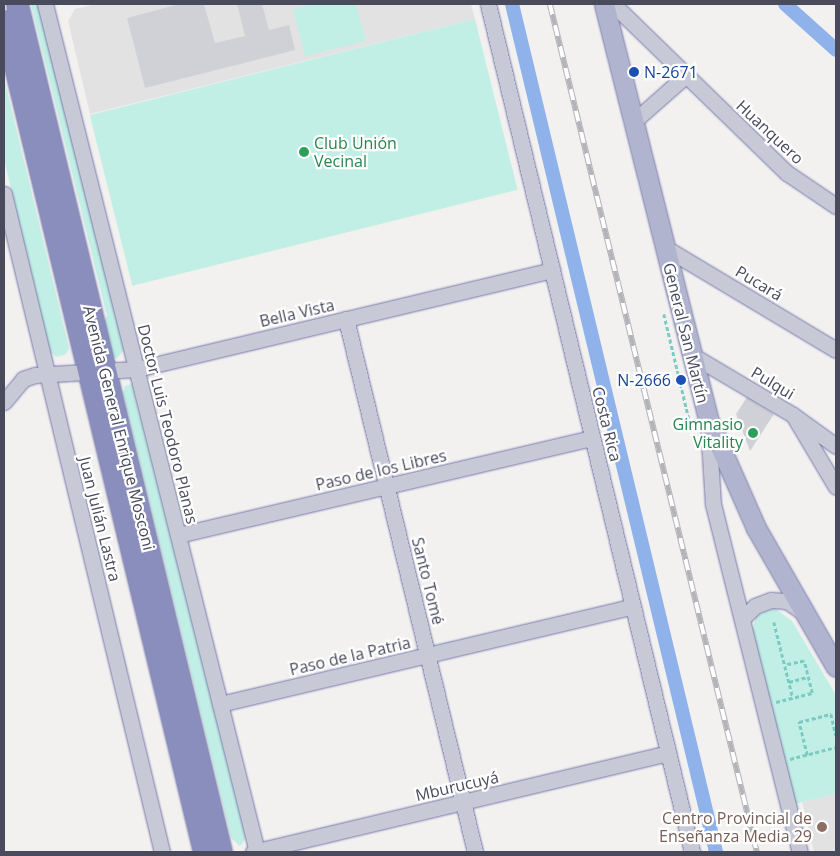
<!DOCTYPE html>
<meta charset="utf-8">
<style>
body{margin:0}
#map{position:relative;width:840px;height:856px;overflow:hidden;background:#f3f1f0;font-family:"Open Sans",sans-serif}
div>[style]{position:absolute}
.education>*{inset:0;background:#e3e2e2}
.green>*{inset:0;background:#c1eee5;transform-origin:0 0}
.canal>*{height:14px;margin:-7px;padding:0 7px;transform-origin:7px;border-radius:7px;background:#8fb2ea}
.building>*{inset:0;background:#d0d0d7}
.path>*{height:2.5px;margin-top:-1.25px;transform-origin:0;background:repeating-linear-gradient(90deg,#7acbc4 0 4px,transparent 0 6.5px)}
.roads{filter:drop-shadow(0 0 1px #7578a9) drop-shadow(0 0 1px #7578a9)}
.minor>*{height:15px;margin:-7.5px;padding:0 7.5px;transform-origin:7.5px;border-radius:7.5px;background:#c7c9d6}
.major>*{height:19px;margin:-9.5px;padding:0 9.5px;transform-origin:9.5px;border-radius:9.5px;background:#b1b4ce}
.highway>*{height:21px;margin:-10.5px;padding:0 10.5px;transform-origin:10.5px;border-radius:10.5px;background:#8a8ebd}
.rail>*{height:5.5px;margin-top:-2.75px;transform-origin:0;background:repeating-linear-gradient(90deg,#fff 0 11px,#b3b3ba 0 22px);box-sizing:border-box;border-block:1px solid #b3b3ba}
.dots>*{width:14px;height:14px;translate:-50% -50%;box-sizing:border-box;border:2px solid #fff;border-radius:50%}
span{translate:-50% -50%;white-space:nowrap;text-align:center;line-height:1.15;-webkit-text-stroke:4.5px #fff;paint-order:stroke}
.transit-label{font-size:16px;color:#164399}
.left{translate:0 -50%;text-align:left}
.right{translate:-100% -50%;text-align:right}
.street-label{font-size:16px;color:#494b5d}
.leisure-label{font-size:16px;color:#27864d}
.education-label{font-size:16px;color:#785e54}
.frame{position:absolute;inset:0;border:5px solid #494b5d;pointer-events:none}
</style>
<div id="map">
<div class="education">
<i style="clip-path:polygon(96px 4px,471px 4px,475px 19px,90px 114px,68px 21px,75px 9px)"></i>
<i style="clip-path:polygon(836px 794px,836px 852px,814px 852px,802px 802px)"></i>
</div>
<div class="green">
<i style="clip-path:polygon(31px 4px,40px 4px,124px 350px,117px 358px,111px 357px,101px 324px,107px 316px)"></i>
<i style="clip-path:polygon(314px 4px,356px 4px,366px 41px,305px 56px,293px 9px)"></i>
<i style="left:475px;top:19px;width:176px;height:397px;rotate:76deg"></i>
<i style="clip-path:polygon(4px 78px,69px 348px,66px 354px,57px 357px,50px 352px,4px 159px)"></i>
<i style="clip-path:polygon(132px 384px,246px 838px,240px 846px,231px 838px,123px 392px,125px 386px)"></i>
<i style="clip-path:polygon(774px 608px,792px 621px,836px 695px,836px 794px,794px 804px,752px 633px,756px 616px)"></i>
</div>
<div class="canal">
<i style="left:512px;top:4px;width:872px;rotate:76.47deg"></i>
<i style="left:785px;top:4px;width:69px;rotate:42deg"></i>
</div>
<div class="building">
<i style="clip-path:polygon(180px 4px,204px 4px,215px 43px,245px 36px,237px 4px,262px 4px,269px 30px,289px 25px,295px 50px,145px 88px,127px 18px)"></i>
<i style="clip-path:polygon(747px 397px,774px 414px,750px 451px,736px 414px)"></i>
</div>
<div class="path">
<i style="left:664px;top:314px;width:130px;rotate:76.6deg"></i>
<i style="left:774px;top:622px;width:78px;rotate:76deg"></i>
<i style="left:789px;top:682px;width:20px;rotate:-15deg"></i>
<i style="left:776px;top:702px;width:37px;rotate:-14deg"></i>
<i style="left:812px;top:693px;width:33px;rotate:-104deg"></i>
<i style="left:804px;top:661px;width:19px;rotate:168deg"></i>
<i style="left:807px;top:755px;width:34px;rotate:-104deg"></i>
<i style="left:799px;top:722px;width:33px;rotate:-14deg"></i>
<i style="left:831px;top:714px;width:22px;rotate:77deg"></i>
<i style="left:790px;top:759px;width:48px;rotate:-14.6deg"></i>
</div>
<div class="roads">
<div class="minor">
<i style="left:45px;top:4px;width:874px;rotate:75.96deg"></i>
<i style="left:488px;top:4px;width:872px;rotate:76.47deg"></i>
<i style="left:613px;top:4px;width:243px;rotate:44.2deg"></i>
<i style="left:787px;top:173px;width:59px;rotate:34deg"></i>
<i style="left:633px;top:122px;width:69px;rotate:-41.5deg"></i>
<i style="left:4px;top:194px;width:677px;rotate:76.5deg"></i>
<i style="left:664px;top:247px;width:200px;rotate:30.9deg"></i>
<i style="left:346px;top:319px;width:548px;rotate:76.39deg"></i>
<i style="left:690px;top:354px;width:120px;rotate:30.6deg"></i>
<i style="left:793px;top:415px;width:53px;rotate:35.8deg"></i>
<i style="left:4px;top:402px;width:30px;rotate:-50deg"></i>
<i style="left:23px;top:379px;width:13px;rotate:-18deg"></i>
<i style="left:35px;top:375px;width:102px;rotate:-3.4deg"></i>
<i style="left:137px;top:369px;width:427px;rotate:-13.4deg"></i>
<i style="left:795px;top:418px;width:80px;rotate:59.3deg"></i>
<i style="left:708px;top:423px;width:81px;rotate:86.5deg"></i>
<i style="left:713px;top:504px;width:359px;rotate:76deg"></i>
<i style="left:178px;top:535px;width:425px;rotate:-13.2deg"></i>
<i style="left:742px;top:619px;width:18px;rotate:-45deg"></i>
<i style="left:755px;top:606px;width:17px;rotate:-21deg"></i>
<i style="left:771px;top:600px;width:16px;rotate:4deg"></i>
<i style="left:787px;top:601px;width:19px;rotate:35deg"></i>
<i style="left:220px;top:704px;width:424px;rotate:-13.3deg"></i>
<i style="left:253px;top:852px;width:427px;rotate:-13.4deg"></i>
</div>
<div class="major">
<i style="left:604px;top:4px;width:428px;rotate:75.9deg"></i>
<i style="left:708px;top:419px;width:119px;rotate:66.2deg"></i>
<i style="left:756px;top:528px;width:160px;rotate:60.1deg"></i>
</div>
<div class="highway">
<i style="left:17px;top:4px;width:872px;rotate:76.47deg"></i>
<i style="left:4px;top:21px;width:855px;rotate:76.47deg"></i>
</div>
</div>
<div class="rail">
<i style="left:550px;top:4px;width:873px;rotate:76.28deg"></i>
</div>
<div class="dots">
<i style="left:634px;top:72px;background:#1a4fb4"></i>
<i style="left:304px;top:152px;background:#2e9e5b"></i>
<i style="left:681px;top:380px;background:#1a4fb4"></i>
<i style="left:753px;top:433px;background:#2e9e5b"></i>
<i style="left:822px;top:827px;background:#8d6e63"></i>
</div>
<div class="transit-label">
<span class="left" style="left:644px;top:72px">N-2671</span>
<span class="right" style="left:671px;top:380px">N-2666</span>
</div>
<div class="street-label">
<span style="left:770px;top:132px;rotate:43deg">Huanquero</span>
<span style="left:759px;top:283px;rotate:31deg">Pucará</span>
<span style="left:297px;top:313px;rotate:-13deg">Bella Vista</span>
<span style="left:686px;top:333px;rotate:76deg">General San Martín</span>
<span style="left:773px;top:383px;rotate:31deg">Pulqui</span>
<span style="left:168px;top:424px;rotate:76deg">Doctor Luis Teodoro Planas</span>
<span style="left:607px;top:424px;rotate:76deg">Costa Rica</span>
<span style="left:119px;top:428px;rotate:76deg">Avenida General Enrique Mosconi</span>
<span style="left:381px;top:470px;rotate:-13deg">Paso de los Libres</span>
<span style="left:100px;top:519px;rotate:76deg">Juan Julián Lastra</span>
<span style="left:428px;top:581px;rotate:76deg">Santo Tomé</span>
<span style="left:350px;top:656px;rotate:-13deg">Paso de la Patria</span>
<span style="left:457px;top:786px;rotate:-13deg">Mburucuyá</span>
</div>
<div class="leisure-label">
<span class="left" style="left:314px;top:152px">Club Unión<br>Vecinal</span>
<span class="right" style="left:743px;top:433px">Gimnasio<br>Vitality</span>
</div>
<div class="education-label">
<span class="right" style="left:812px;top:827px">Centro Provincial de<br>Enseñanza Media 29</span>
</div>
<div class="frame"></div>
</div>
